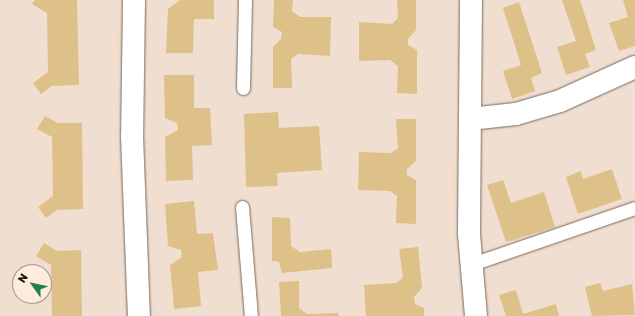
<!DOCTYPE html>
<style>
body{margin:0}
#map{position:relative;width:635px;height:316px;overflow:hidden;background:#f0dfd1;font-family:"Golos Text",sans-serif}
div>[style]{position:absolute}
.building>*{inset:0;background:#dec089}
.roads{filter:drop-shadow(0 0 1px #77685b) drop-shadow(0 0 1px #77685b)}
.lane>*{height:13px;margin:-6.5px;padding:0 6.5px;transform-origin:6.5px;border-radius:6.5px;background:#fff}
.street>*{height:22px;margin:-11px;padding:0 11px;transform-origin:11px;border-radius:11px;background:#fff}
span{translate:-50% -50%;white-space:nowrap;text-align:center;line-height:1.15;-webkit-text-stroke:3px #fdecde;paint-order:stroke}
.north{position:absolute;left:12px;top:264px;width:40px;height:40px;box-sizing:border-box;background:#fdecde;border:1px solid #a3968c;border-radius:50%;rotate:303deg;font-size:11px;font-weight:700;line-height:16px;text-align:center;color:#1c1611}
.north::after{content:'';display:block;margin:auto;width:14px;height:18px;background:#237e53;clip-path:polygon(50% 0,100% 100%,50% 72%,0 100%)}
</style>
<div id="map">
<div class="building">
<i style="clip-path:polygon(35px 0,77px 0,79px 85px,52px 86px,41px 94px,33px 83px,48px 72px,47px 13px,32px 4px)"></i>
<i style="clip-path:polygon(180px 0,214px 0,214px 19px,194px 19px,193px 53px,166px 53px,168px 9px)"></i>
<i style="clip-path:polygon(274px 0,293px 0,292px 11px,300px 17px,331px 17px,330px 56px,298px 54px,291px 59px,292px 88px,273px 88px,273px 47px,281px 39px,282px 32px,273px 27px)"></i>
<i style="clip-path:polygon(397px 0,416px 0,416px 30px,408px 39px,408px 45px,417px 50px,417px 94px,397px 93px,398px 66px,390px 60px,359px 61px,359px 22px,392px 24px,398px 18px)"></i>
<i style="clip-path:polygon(562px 0,580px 0,596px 50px,585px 54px,590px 67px,566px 75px,557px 47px,576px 41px)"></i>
<i style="clip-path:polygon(623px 0,635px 0,635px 46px,619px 51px,609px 23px,628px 17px)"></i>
<i style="clip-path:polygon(519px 2px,542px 73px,531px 78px,535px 91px,512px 99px,503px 71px,521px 65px,503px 8px)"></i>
<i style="clip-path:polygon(164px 75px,194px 75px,194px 108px,210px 108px,212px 145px,192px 146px,193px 180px,166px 181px,165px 137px,178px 130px,177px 123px,165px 118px)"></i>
<i style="clip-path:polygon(278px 112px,279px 128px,319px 126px,322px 170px,277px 173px,278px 186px,246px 187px,244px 114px)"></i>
<i style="clip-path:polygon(45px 116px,58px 123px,82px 123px,83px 209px,57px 210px,46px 218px,38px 207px,53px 196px,52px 137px,37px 129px)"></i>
<i style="clip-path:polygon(396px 119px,416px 119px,416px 161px,407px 169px,407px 175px,416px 180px,416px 224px,396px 223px,397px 196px,390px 191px,358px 190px,359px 152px,391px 153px,398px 148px)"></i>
<i style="clip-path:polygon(612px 169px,622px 199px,578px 214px,566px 177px,581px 171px,583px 179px)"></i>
<i style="clip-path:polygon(503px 180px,511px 203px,544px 192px,555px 227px,506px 242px,487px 185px)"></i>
<i style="clip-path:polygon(194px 201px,197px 234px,213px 233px,218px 270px,198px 272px,201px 306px,174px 309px,170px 265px,182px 257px,181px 250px,168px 246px,165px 204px)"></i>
<i style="clip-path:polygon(272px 217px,290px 218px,291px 246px,300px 252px,331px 249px,332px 268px,282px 273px,279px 262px,272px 261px)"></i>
<i style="clip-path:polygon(44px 243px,57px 251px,81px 250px,82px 316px,52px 316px,51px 265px,36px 256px)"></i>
<i style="clip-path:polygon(418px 247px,422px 288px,414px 297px,415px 304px,424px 308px,424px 316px,366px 316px,364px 285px,397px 283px,403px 277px,399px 249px)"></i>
<i style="clip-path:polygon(299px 281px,299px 308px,307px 314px,338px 313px,339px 316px,281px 316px,279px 282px)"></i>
<i style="clip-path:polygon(600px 283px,603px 291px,632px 284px,635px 315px,592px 316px,585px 287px)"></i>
<i style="clip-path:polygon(516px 290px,523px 314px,556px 304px,559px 316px,506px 316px,499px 295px)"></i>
</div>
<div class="roads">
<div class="lane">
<i style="left:243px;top:88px;width:88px;rotate:-88.7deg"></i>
<i style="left:242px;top:207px;width:109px;rotate:85.3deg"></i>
<i style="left:472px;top:264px;width:172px;rotate:-19deg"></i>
</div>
<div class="street">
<i style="left:134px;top:0;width:136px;rotate:90.8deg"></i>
<i style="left:132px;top:136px;width:180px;rotate:87.8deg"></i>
<i style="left:471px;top:0;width:234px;rotate:90.5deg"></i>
<i style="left:469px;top:234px;width:82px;rotate:85.1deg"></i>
<i style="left:470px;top:119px;width:46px;rotate:-6.2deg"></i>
<i style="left:516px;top:114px;width:46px;rotate:-16.5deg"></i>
<i style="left:560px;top:101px;width:82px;rotate:-24.4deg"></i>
</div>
</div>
<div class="north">N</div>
</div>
